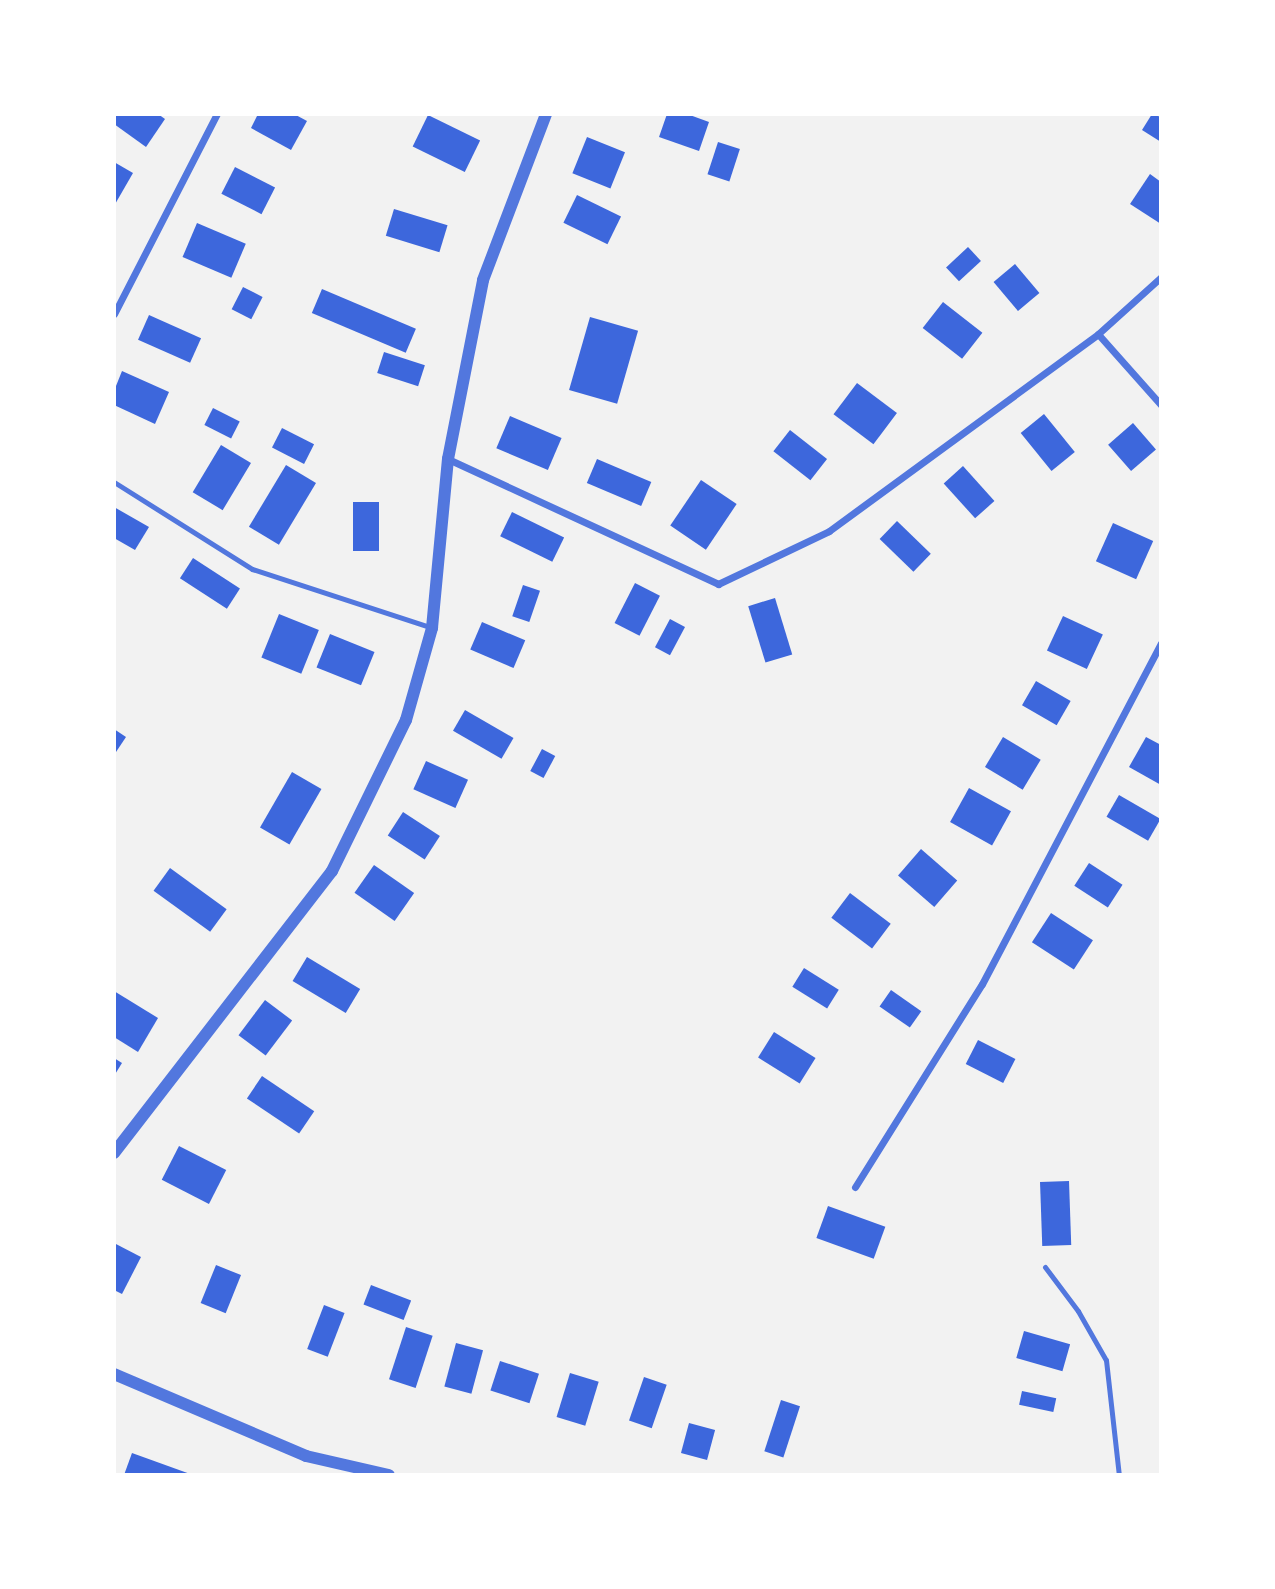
<!DOCTYPE html>
<style>
body{margin:0}
#map{position:relative;width:1275px;height:1589px;overflow:hidden;background:#f2f2f2;font-family:Mulish,sans-serif}
div>[style]{position:absolute}
.building>*{inset:0;background:#3d67dc;transform-origin:0 0}
.service>*{height:5px;margin:-2.5px;padding:0 2.5px;transform-origin:2.5px;border-radius:2.5px;background:#5277de}
.minor>*{height:7px;margin:-3.5px;padding:0 3.5px;transform-origin:3.5px;border-radius:3.5px;background:#5277de}
.tertiary>*{height:12px;margin:-6px;padding:0 6px;transform-origin:6px;border-radius:6px;background:#5277de}
span{translate:-50% -50%;white-space:nowrap;text-align:center;line-height:1.15;-webkit-text-stroke:5px #fff;paint-order:stroke}
.frame{position:absolute;inset:0;border:116px solid #fff;pointer-events:none}
</style>
<div id="map">
<div class="building">
<i style="clip-path:polygon(114px 114px,158px 114px,165px 119px,146px 147px,114px 124px)"></i>
<i style="clip-path:polygon(258px 114px,294px 114px,307px 121px,291px 150px,251px 128px)"></i>
<i style="clip-path:polygon(667px 114px,687px 114px,709px 122px,699px 151px,659px 137px)"></i>
<i style="clip-path:polygon(1152px 114px,1161px 117px,1161px 142px,1142px 130px)"></i>
<i style="left:428px;top:115px;width:58px;height:35px;rotate:26deg"></i>
<i style="left:587px;top:137px;width:41px;height:39px;rotate:22deg"></i>
<i style="left:718px;top:142px;width:23px;height:34px;rotate:18deg"></i>
<i style="clip-path:polygon(114px 162px,133px 173px,114px 206px)"></i>
<i style="left:235px;top:167px;width:45px;height:30px;rotate:27deg"></i>
<i style="clip-path:polygon(1150px 174px,1161px 182px,1161px 224px,1130px 204px)"></i>
<i style="left:577px;top:195px;width:49px;height:31px;rotate:26deg"></i>
<i style="left:394px;top:209px;width:56px;height:28px;rotate:17deg"></i>
<i style="left:197px;top:223px;width:53px;height:37px;rotate:23deg"></i>
<i style="left:968px;top:247px;width:19px;height:30px;rotate:47deg"></i>
<i style="left:1015px;top:264px;width:38px;height:28px;rotate:50deg"></i>
<i style="left:243px;top:287px;width:22px;height:25px;rotate:27deg"></i>
<i style="left:322px;top:289px;width:102px;height:26px;rotate:23deg"></i>
<i style="left:943px;top:302px;width:50px;height:33px;rotate:38deg"></i>
<i style="left:149px;top:315px;width:57px;height:27px;rotate:24deg"></i>
<i style="left:590px;top:317px;width:50px;height:76px;rotate:16deg"></i>
<i style="left:384px;top:352px;width:43px;height:22px;rotate:18deg"></i>
<i style="clip-path:polygon(122px 371px,169px 392px,155px 424px,114px 405px,114px 391px)"></i>
<i style="left:857px;top:383px;width:50px;height:39px;rotate:37deg"></i>
<i style="left:213px;top:408px;width:30px;height:19px;rotate:27deg"></i>
<i style="left:1044px;top:414px;width:49px;height:30px;rotate:51deg"></i>
<i style="left:510px;top:416px;width:56px;height:35px;rotate:23deg"></i>
<i style="left:1133px;top:423px;width:35px;height:33px;rotate:49deg"></i>
<i style="left:282px;top:428px;width:36px;height:22px;rotate:27deg"></i>
<i style="left:790px;top:430px;width:47px;height:27px;rotate:38deg"></i>
<i style="left:221px;top:445px;width:35px;height:55px;rotate:31deg"></i>
<i style="left:597px;top:459px;width:59px;height:26px;rotate:23deg"></i>
<i style="left:286px;top:465px;width:35px;height:72px;rotate:31deg"></i>
<i style="left:963px;top:466px;width:47px;height:26px;rotate:48deg"></i>
<i style="left:701px;top:480px;width:43px;height:55px;rotate:34deg"></i>
<i style="left:353px;top:502px;width:26px;height:49px"></i>
<i style="clip-path:polygon(114px 507px,149px 527px,135px 550px,114px 538px)"></i>
<i style="left:512px;top:512px;width:58px;height:27px;rotate:26deg"></i>
<i style="left:897px;top:521px;width:47px;height:25px;rotate:44deg"></i>
<i style="left:1113px;top:523px;width:44px;height:42px;rotate:24deg"></i>
<i style="left:193px;top:558px;width:56px;height:24px;rotate:33deg"></i>
<i style="left:635px;top:583px;width:28px;height:45px;rotate:27deg"></i>
<i style="left:523px;top:585px;width:18px;height:33px;rotate:19deg"></i>
<i style="left:775px;top:598px;width:59px;height:28px;rotate:73deg"></i>
<i style="left:279px;top:614px;width:43px;height:47px;rotate:22deg"></i>
<i style="left:1063px;top:616px;width:44px;height:38px;rotate:25deg"></i>
<i style="left:670px;top:619px;width:17px;height:32px;rotate:28deg"></i>
<i style="left:482px;top:622px;width:47px;height:30px;rotate:23deg"></i>
<i style="left:330px;top:634px;width:48px;height:36px;rotate:22deg"></i>
<i style="left:1036px;top:681px;width:40px;height:28px;rotate:30deg"></i>
<i style="left:465px;top:710px;width:56px;height:24px;rotate:30deg"></i>
<i style="clip-path:polygon(114px 729px,126px 737px,114px 755px)"></i>
<i style="left:1003px;top:737px;width:44px;height:35px;rotate:31deg"></i>
<i style="clip-path:polygon(1146px 737px,1161px 745px,1161px 785px,1129px 767px)"></i>
<i style="left:542px;top:749px;width:15px;height:25px;rotate:28deg"></i>
<i style="left:426px;top:761px;width:46px;height:31px;rotate:24deg"></i>
<i style="left:292px;top:772px;width:34px;height:64px;rotate:30deg"></i>
<i style="left:969px;top:788px;width:48px;height:39px;rotate:29deg"></i>
<i style="left:1119px;top:795px;width:48px;height:25px;rotate:30deg"></i>
<i style="left:403px;top:812px;width:44px;height:28px;rotate:33deg"></i>
<i style="left:921px;top:849px;width:48px;height:35px;rotate:41deg"></i>
<i style="left:1089px;top:863px;width:40px;height:27px;rotate:33deg"></i>
<i style="left:374px;top:865px;width:49px;height:34px;rotate:35deg"></i>
<i style="left:170px;top:868px;width:70px;height:28px;rotate:36deg"></i>
<i style="left:850px;top:893px;width:51px;height:31px;rotate:37deg"></i>
<i style="left:1051px;top:913px;width:50px;height:35px;rotate:33deg"></i>
<i style="left:307px;top:957px;width:62px;height:28px;rotate:31deg"></i>
<i style="left:804px;top:968px;width:41px;height:22px;rotate:32deg"></i>
<i style="left:891px;top:990px;width:37px;height:20px;rotate:35deg"></i>
<i style="clip-path:polygon(114px 991px,158px 1018px,138px 1052px,114px 1037px)"></i>
<i style="left:265px;top:1000px;width:34px;height:44px;rotate:37deg"></i>
<i style="left:774px;top:1032px;width:49px;height:30px;rotate:32deg"></i>
<i style="left:978px;top:1040px;width:42px;height:27px;rotate:27deg"></i>
<i style="clip-path:polygon(114px 1058px,122px 1063px,114px 1076px)"></i>
<i style="left:262px;top:1076px;width:63px;height:27px;rotate:34deg"></i>
<i style="left:179px;top:1146px;width:53px;height:38px;rotate:27deg"></i>
<i style="left:1069px;top:1181px;width:64px;height:29px;rotate:88deg"></i>
<i style="left:828px;top:1206px;width:61px;height:34px;rotate:20deg"></i>
<i style="clip-path:polygon(114px 1243px,141px 1257px,122px 1294px,114px 1290px)"></i>
<i style="left:216px;top:1265px;width:27px;height:41px;rotate:22deg"></i>
<i style="left:371px;top:1285px;width:43px;height:21px;rotate:21deg"></i>
<i style="left:324px;top:1305px;width:22px;height:47px;rotate:21deg"></i>
<i style="left:406px;top:1327px;width:28px;height:55px;rotate:18deg"></i>
<i style="left:1024px;top:1331px;width:48px;height:28px;rotate:16deg"></i>
<i style="left:456px;top:1343px;width:28px;height:45px;rotate:15deg"></i>
<i style="left:500px;top:1361px;width:41px;height:31px;rotate:18deg"></i>
<i style="left:570px;top:1373px;width:30px;height:46px;rotate:17deg"></i>
<i style="left:644px;top:1377px;width:24px;height:46px;rotate:19deg"></i>
<i style="left:1022px;top:1391px;width:35px;height:14px;rotate:12deg"></i>
<i style="left:781px;top:1400px;width:20px;height:54px;rotate:18deg"></i>
<i style="left:689px;top:1423px;width:27px;height:31px;rotate:15deg"></i>
<i style="clip-path:polygon(132px 1453px,193px 1475px,124px 1475px)"></i>
</div>
<div class="service">
<i style="left:114px;top:482px;width:163px;rotate:32.2deg"></i>
<i style="left:252px;top:569px;width:189px;rotate:18.1deg"></i>
<i style="left:1045px;top:1267px;width:55px;rotate:53.1deg"></i>
<i style="left:1078px;top:1311px;width:56px;rotate:60.3deg"></i>
<i style="left:1106px;top:1360px;width:116px;rotate:83.6deg"></i>
</div>
<div class="minor">
<i style="left:114px;top:314px;width:225px;rotate:-62.8deg"></i>
<i style="left:1098px;top:334px;width:95px;rotate:48.4deg"></i>
<i style="left:448px;top:459px;width:298px;rotate:24.8deg"></i>
<i style="left:718px;top:584px;width:123px;rotate:-25.5deg"></i>
<i style="left:829px;top:531px;width:333px;rotate:-36.2deg"></i>
<i style="left:1098px;top:334px;width:85px;rotate:-42.1deg"></i>
<i style="left:855px;top:1187px;width:239px;rotate:-58deg"></i>
<i style="left:982px;top:984px;width:385px;rotate:-62.3deg"></i>
</div>
<div class="tertiary">
<i style="left:114px;top:1153px;width:356px;rotate:-52.3deg"></i>
<i style="left:332px;top:871px;width:168px;rotate:-63.9deg"></i>
<i style="left:406px;top:720px;width:96px;rotate:-74.2deg"></i>
<i style="left:432px;top:628px;width:170px;rotate:-84.6deg"></i>
<i style="left:448px;top:459px;width:182px;rotate:-78.9deg"></i>
<i style="left:483px;top:280px;width:178px;rotate:-69.2deg"></i>
<i style="left:114px;top:1374px;width:209px;rotate:23.1deg"></i>
<i style="left:306px;top:1456px;width:85px;rotate:12.9deg"></i>
</div>
<div class="frame"></div>
</div>
